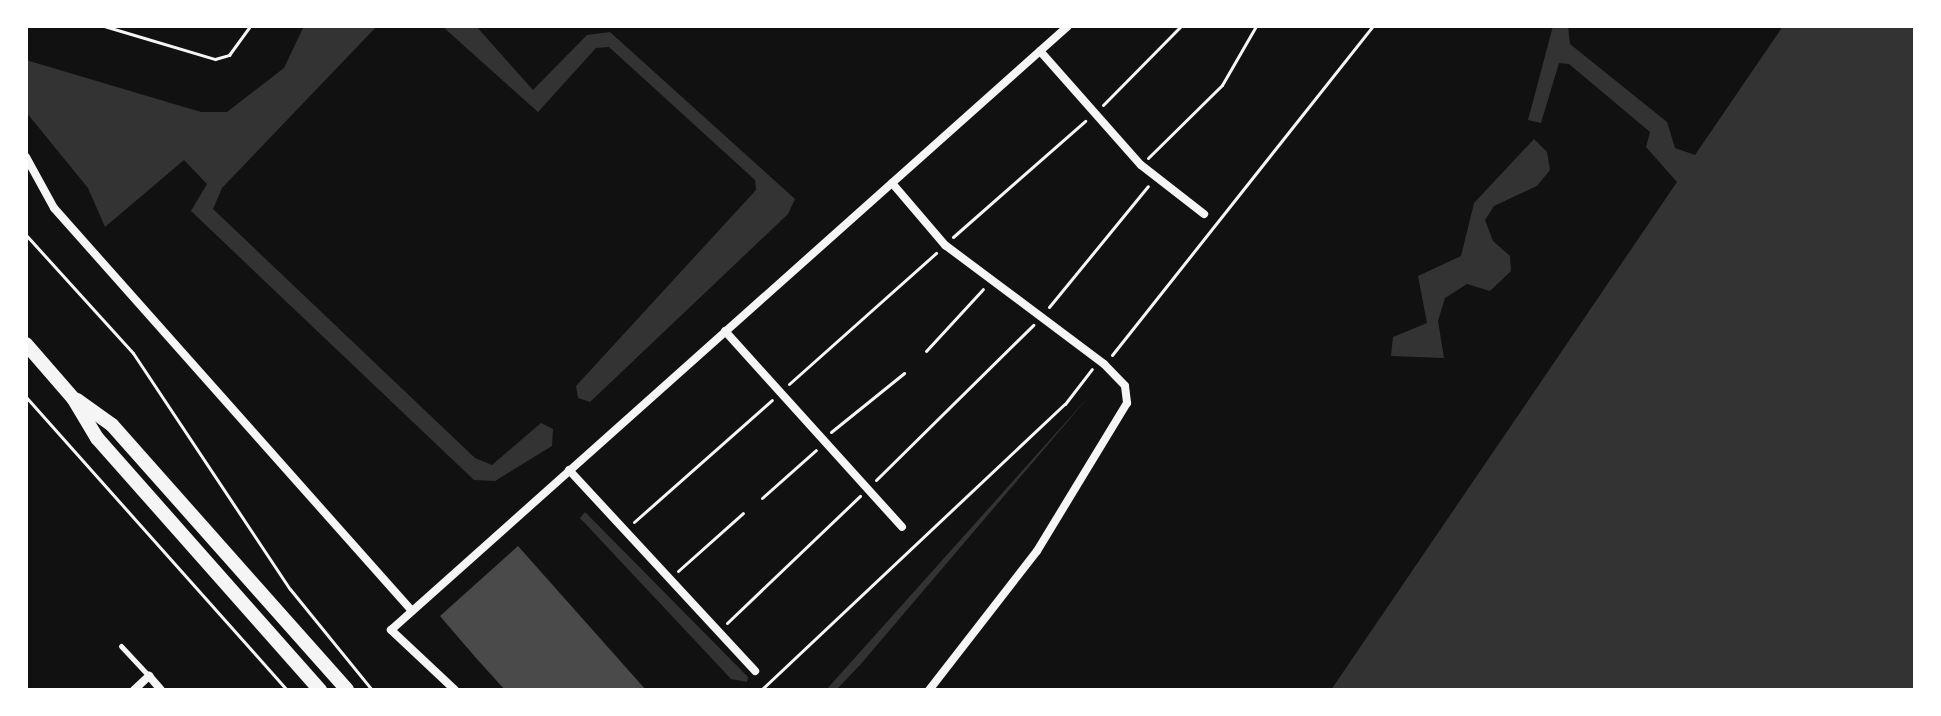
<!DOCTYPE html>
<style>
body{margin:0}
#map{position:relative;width:1941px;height:716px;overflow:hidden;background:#111;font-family:Barlow,sans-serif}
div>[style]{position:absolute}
.water>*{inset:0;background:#333}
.building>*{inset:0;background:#4a4a4a}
.path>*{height:3px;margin:-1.5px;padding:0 1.5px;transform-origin:1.5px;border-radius:1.5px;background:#f5f5f5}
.service>*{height:5px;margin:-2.5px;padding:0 2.5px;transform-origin:2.5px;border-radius:2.5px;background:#f5f5f5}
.minor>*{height:8px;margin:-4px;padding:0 4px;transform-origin:4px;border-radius:4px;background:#f5f5f5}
.primary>*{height:14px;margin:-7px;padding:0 7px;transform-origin:7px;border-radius:7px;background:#f5f5f5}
span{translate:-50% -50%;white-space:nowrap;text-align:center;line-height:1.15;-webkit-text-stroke:8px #fff;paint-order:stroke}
.frame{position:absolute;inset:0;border:28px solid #fff;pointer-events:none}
</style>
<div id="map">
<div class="water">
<i style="clip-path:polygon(304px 26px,377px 26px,222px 188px,213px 209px,475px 458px,492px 465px,541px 423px,553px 429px,552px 446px,495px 481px,474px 480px,191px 211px,207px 184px,184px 160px,105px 227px,88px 188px,26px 112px,26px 60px,201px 112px,227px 112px,284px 68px)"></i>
<i style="clip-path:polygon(442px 26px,476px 26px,533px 90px,587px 35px,610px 32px,795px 199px,788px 214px,590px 402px,578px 398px,576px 386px,756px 190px,755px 180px,609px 47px,596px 48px,538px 112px)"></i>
<i style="clip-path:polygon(1553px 26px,1568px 26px,1570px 44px,1667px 122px,1675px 148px,1695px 155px,1783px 26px,1915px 26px,1915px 690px,1331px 690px,1677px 182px,1646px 147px,1650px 132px,1569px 64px,1559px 63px,1541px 123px,1528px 120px)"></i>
<i style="clip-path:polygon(1534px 139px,1547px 152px,1550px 170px,1537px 186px,1494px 206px,1485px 220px,1493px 241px,1510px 256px,1511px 271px,1490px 291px,1467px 284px,1445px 298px,1438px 321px,1444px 358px,1391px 356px,1393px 337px,1427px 323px,1418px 276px,1461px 256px,1474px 203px)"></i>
<i style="clip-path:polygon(1091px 394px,860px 665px,836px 690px,826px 690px)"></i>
<i style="clip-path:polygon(585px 512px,748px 677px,747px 682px,731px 679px,580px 518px)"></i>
</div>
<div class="building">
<i style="clip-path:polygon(518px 546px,646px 690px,505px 690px,476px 658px,440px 616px)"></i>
</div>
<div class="path">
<i style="left:104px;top:26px;width:116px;rotate:16.6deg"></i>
<i style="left:215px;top:59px;width:15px;rotate:-16deg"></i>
<i style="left:229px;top:55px;width:36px;rotate:-54deg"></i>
<i style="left:1103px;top:105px;width:111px;rotate:-45.4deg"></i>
<i style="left:1148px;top:158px;width:104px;rotate:-44.6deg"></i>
<i style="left:1222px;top:85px;width:68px;rotate:-60deg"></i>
<i style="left:26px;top:235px;width:159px;rotate:47.8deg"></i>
<i style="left:133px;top:353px;width:283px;rotate:56.4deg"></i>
<i style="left:290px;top:589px;width:130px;rotate:50.9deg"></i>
<i style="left:953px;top:237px;width:176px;rotate:-41.3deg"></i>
<i style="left:1049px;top:307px;width:156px;rotate:-50.7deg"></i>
<i style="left:926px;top:351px;width:84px;rotate:-47.4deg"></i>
<i style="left:1112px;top:355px;width:420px;rotate:-51.6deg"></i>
<i style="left:789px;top:384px;width:197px;rotate:-41.7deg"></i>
<i style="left:26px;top:397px;width:392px;rotate:48.3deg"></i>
<i style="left:831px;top:432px;width:94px;rotate:-38.9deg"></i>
<i style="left:876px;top:480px;width:221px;rotate:-44.6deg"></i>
<i style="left:762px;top:498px;width:72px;rotate:-41.6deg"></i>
<i style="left:634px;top:522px;width:184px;rotate:-41.5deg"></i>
<i style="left:678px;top:571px;width:87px;rotate:-41.7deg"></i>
<i style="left:727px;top:623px;width:184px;rotate:-43.7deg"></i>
<i style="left:761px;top:690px;width:417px;rotate:-43.3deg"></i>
<i style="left:1065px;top:404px;width:44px;rotate:-52.4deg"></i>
</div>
<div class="service">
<i style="left:121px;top:646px;width:41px;rotate:47deg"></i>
</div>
<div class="minor">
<i style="left:1040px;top:51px;width:152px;rotate:48.5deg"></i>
<i style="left:1141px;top:165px;width:80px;rotate:37.9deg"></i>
<i style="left:26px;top:157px;width:58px;rotate:61.2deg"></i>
<i style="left:54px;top:208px;width:539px;rotate:48.38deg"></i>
<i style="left:892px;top:183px;width:82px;rotate:49.5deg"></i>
<i style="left:945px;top:245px;width:199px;rotate:36.8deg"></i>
<i style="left:1104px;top:364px;width:30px;rotate:46deg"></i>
<i style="left:1125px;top:386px;width:17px;rotate:83deg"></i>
<i style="left:1127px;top:403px;width:173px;rotate:121.3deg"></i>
<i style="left:1037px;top:551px;width:176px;rotate:127.8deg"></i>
<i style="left:725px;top:331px;width:264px;rotate:47.9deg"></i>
<i style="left:569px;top:470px;width:274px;rotate:47.2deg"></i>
<i style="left:134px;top:690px;width:21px;rotate:-43deg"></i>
<i style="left:149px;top:676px;width:18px;rotate:49deg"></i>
<i style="left:455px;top:690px;width:88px;rotate:-136.8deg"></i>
<i style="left:391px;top:630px;width:907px;rotate:-41.74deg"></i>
</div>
<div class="primary">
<i style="left:26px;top:344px;width:72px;rotate:49deg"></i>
<i style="left:73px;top:398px;width:47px;rotate:59deg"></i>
<i style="left:97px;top:438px;width:337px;rotate:48.5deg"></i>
<i style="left:77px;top:400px;width:43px;rotate:35.5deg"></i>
<i style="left:112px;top:425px;width:354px;rotate:48.4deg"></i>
</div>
<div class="frame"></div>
</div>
